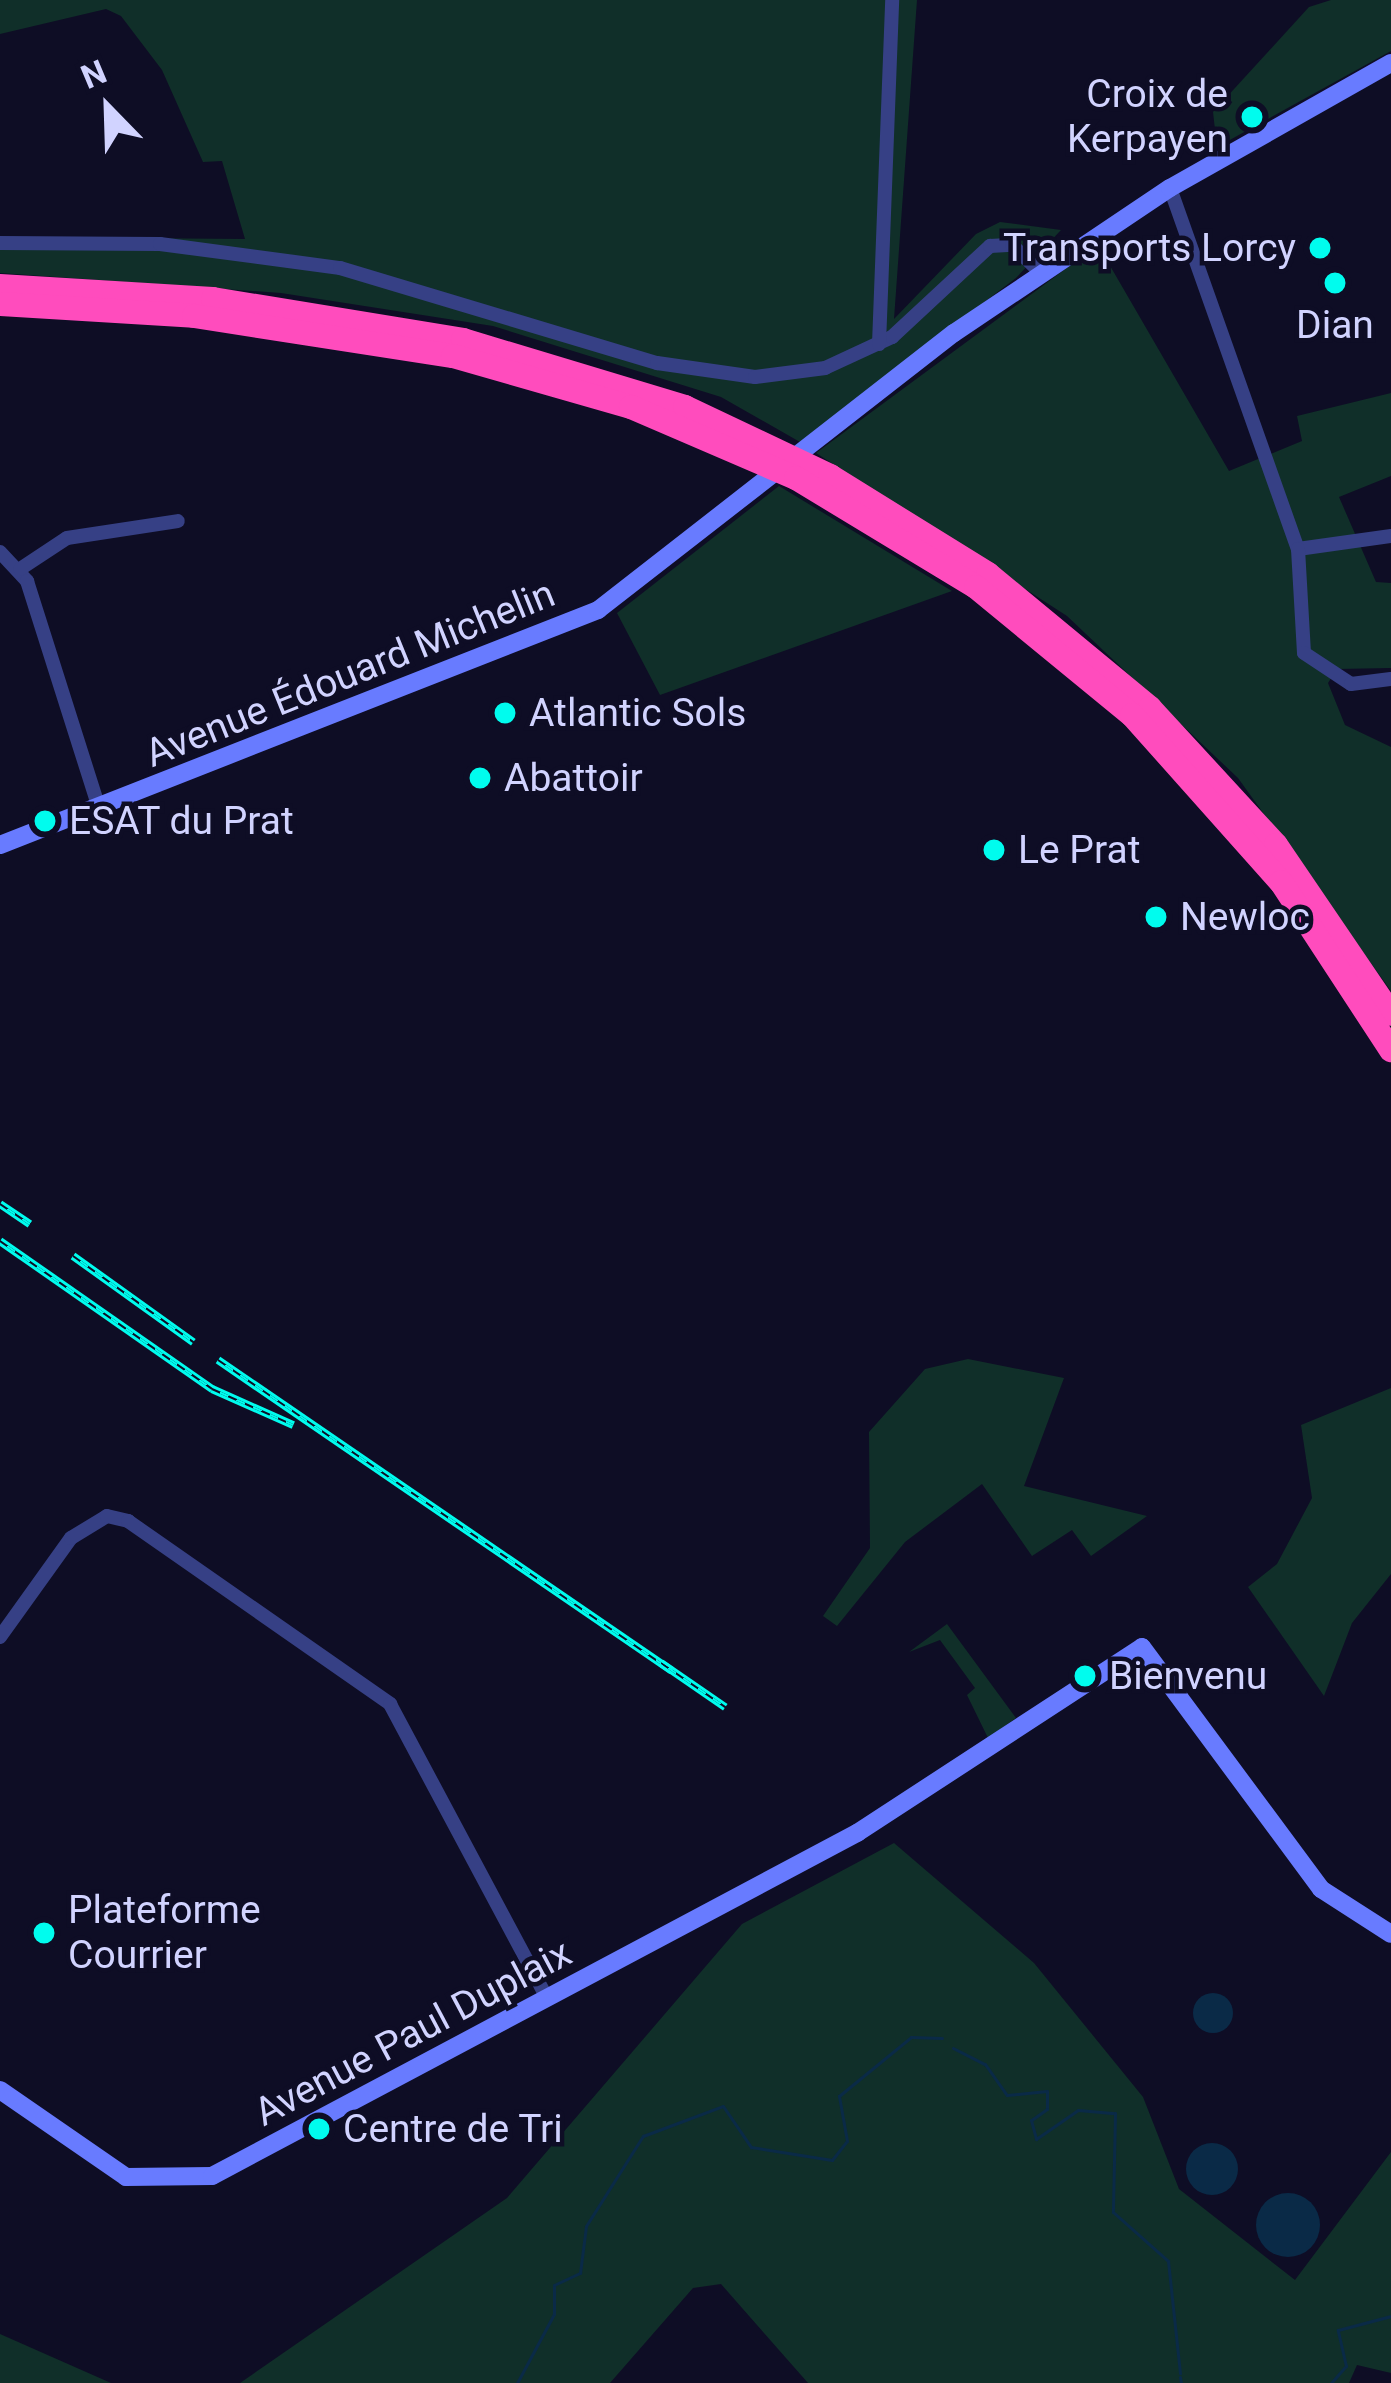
<!DOCTYPE html>
<meta charset="utf-8">
<style>
body{margin:0}
#map{position:relative;width:1391px;height:2383px;overflow:hidden;background:#0e0d25;font-family:Roboto,sans-serif}
div>[style]{position:absolute}
.green>*{inset:0;background:#102f29}
.water>*{inset:0;background:#0a2a47}
.round{border-radius:50%}
.stream>*{height:3px;margin:-1.5px;padding:0 1.5px;transform-origin:1.5px;border-radius:1.5px;background:#0a2a47}
.street>*{height:14px;margin:-7px;padding:0 7px;transform-origin:7px;border-radius:7px;background:#364085}
.secondary>*{height:18px;margin:-9px;padding:0 9px;transform-origin:9px;border-radius:9px;background:#687bff}
.highway>*{height:24px;margin:-12px;padding:0 12px;transform-origin:12px;border-radius:12px;background:#ff4cbd}
.rail>*{height:8px;margin-top:-4px;transform-origin:0;background:repeating-linear-gradient(90deg,#0e0d25 0 9px,#00fcee 0 18px);box-sizing:border-box;border-block:3px solid #00fcee}
.dots>*{width:33px;height:33px;translate:-50% -50%;box-sizing:border-box;border:6px solid #0e0d25;border-radius:50%}
span{translate:-50% -50%;white-space:nowrap;text-align:center;line-height:1.15;-webkit-text-stroke:9px #0e0d25;paint-order:stroke}
.poi-label{font-size:39px;color:#d1d3ff}
.right{translate:-100% -50%;text-align:right}
.left{translate:0 -50%;text-align:left}
.street-label{font-size:39px;color:#d1d3ff}
.north{position:absolute;left:48px;top:48px;width:120px;height:120px;-webkit-text-stroke:9px #0e0d25;paint-order:stroke;rotate:337deg;font-size:33px;font-weight:700;line-height:48px;text-align:center;color:#d1d3ff}
.north::after{content:'';display:block;margin:auto;width:42px;height:54px;background:#d1d3ff;clip-path:polygon(50% 0,100% 100%,50% 72%,0 100%)}
</style>
<div id="map">
<div class="green">
<i style="clip-path:polygon(0 0,917px 0,894px 319px,976px 234px,1000px 222px,1061px 230px,1016px 278px,800px 442px,721px 397px,493px 326px,281px 293px,0 273px,0 237px,245px 239px,222px 161px,203px 162px,162px 70px,121px 16px,106px 9px,0 34px)"></i>
<i style="clip-path:polygon(1331px 0,1391px 0,1391px 51px,1217px 147px,1213px 112px,1309px 7px)"></i>
<i style="clip-path:polygon(1098px 245px,1229px 471px,1302px 441px,1297px 416px,1391px 393px,1391px 476px,1339px 497px,1376px 582px,1391px 583px,1391px 668px,1337px 669px,1328px 683px,1345px 725px,1391px 747px,1391px 991px,1238px 778px,1067px 616px,816px 453px)"></i>
<i style="clip-path:polygon(779px 486px,952px 591px,660px 695px,617px 613px)"></i>
<i style="clip-path:polygon(968px 1359px,1064px 1378px,1024px 1486px,1147px 1516px,1091px 1556px,1072px 1530px,1032px 1556px,982px 1484px,905px 1542px,837px 1626px,823px 1616px,870px 1548px,869px 1432px,925px 1369px)"></i>
<i style="clip-path:polygon(1391px 1388px,1391px 1574px,1352px 1623px,1324px 1696px,1248px 1587px,1277px 1564px,1312px 1498px,1301px 1425px)"></i>
<i style="clip-path:polygon(947px 1624px,1016px 1718px,988px 1738px,967px 1695px,975px 1688px,940px 1640px,909px 1652px)"></i>
<i style="clip-path:polygon(894px 1843px,1034px 1963px,1143px 2097px,1179px 2189px,1295px 2280px,1391px 2152px,1391px 2373px,1357px 2365px,1349px 2383px,808px 2383px,721px 2284px,693px 2288px,610px 2383px,240px 2383px,507px 2198px,742px 1924px)"></i>
<i style="clip-path:polygon(0 2334px,111px 2383px,0 2383px)"></i>
</div>
<div class="water">
<i class="round" style="left:1193px;top:1993px;width:40px;height:40px"></i>
<i class="round" style="left:1186px;top:2143px;width:52px;height:52px"></i>
<i class="round" style="left:1256px;top:2193px;width:64px;height:64px"></i>
</div>
<div class="stream">
<i style="left:953px;top:2048px;width:36px;rotate:27deg"></i>
<i style="left:985px;top:2064px;width:38px;rotate:55deg"></i>
<i style="left:1007px;top:2095px;width:40px;rotate:-5.7deg"></i>
<i style="left:1047px;top:2091px;width:18px;rotate:90deg"></i>
<i style="left:1047px;top:2109px;width:19px;rotate:145deg"></i>
<i style="left:1031px;top:2120px;width:20px;rotate:75deg"></i>
<i style="left:1036px;top:2139px;width:51px;rotate:-34.6deg"></i>
<i style="left:1078px;top:2110px;width:37px;rotate:5deg"></i>
<i style="left:1115px;top:2113px;width:99px;rotate:91.2deg"></i>
<i style="left:1113px;top:2212px;width:74px;rotate:41.7deg"></i>
<i style="left:1168px;top:2261px;width:113px;rotate:83.9deg"></i>
<i style="left:1180px;top:2377px;width:6px;rotate:81deg"></i>
<i style="left:517px;top:2383px;width:78px;rotate:-61.8deg"></i>
<i style="left:554px;top:2314px;width:29px;rotate:-90deg"></i>
<i style="left:554px;top:2285px;width:29px;rotate:-25deg"></i>
<i style="left:580px;top:2273px;width:47px;rotate:-82.7deg"></i>
<i style="left:586px;top:2226px;width:107px;rotate:-57.7deg"></i>
<i style="left:643px;top:2136px;width:85px;rotate:-20.6deg"></i>
<i style="left:723px;top:2106px;width:50px;rotate:55.7deg"></i>
<i style="left:751px;top:2147px;width:82px;rotate:9.1deg"></i>
<i style="left:832px;top:2160px;width:24px;rotate:-52deg"></i>
<i style="left:847px;top:2141px;width:46px;rotate:-100.1deg"></i>
<i style="left:839px;top:2096px;width:93px;rotate:-39.3deg"></i>
<i style="left:911px;top:2037px;width:31px;rotate:2deg"></i>
<i style="left:1331px;top:2383px;width:23px;rotate:-49deg"></i>
<i style="left:1346px;top:2366px;width:37px;rotate:-103deg"></i>
<i style="left:1338px;top:2330px;width:55px;rotate:-14.8deg"></i>
</div>
<div class="street">
<i style="left:1170px;top:188px;width:383px;rotate:70.5deg"></i>
<i style="left:1298px;top:549px;width:94px;rotate:-8deg"></i>
<i style="left:0;top:243px;width:160px;rotate:0.4deg"></i>
<i style="left:160px;top:244px;width:182px;rotate:7.6deg"></i>
<i style="left:340px;top:268px;width:331px;rotate:16.7deg"></i>
<i style="left:657px;top:363px;width:99px;rotate:8.1deg"></i>
<i style="left:755px;top:377px;width:71px;rotate:-7.3deg"></i>
<i style="left:825px;top:368px;width:74px;rotate:-24.8deg"></i>
<i style="left:892px;top:337px;width:134px;rotate:-42.9deg"></i>
<i style="left:990px;top:246px;width:22px;rotate:-3deg"></i>
<i style="left:1012px;top:245px;width:40px;rotate:44deg"></i>
<i style="left:879px;top:344px;width:344px;rotate:-87.8deg"></i>
<i style="left:1298px;top:549px;width:104px;rotate:86.7deg"></i>
<i style="left:1304px;top:653px;width:56px;rotate:33.4deg"></i>
<i style="left:1351px;top:684px;width:40px;rotate:-7.1deg"></i>
<i style="left:0;top:552px;width:40px;rotate:47deg"></i>
<i style="left:27px;top:581px;width:238px;rotate:72.4deg"></i>
<i style="left:20px;top:569px;width:56px;rotate:-33.4deg"></i>
<i style="left:67px;top:538px;width:112px;rotate:-8.7deg"></i>
<i style="left:0;top:1637px;width:122px;rotate:-54.4deg"></i>
<i style="left:71px;top:1538px;width:42px;rotate:-31.4deg"></i>
<i style="left:107px;top:1516px;width:22px;rotate:13deg"></i>
<i style="left:128px;top:1521px;width:320px;rotate:34.9deg"></i>
<i style="left:390px;top:1704px;width:333px;rotate:61.9deg"></i>
</div>
<div class="secondary">
<i style="left:0;top:845px;width:643px;rotate:-21.45deg"></i>
<i style="left:598px;top:610px;width:451px;rotate:-37.9deg"></i>
<i style="left:954px;top:333px;width:260px;rotate:-33.9deg"></i>
<i style="left:1170px;top:188px;width:254px;rotate:-29.5deg"></i>
<i style="left:0;top:2090px;width:153px;rotate:34.6deg"></i>
<i style="left:126px;top:2177px;width:86px;rotate:-0.7deg"></i>
<i style="left:212px;top:2176px;width:731px;rotate:-28deg"></i>
<i style="left:857px;top:1833px;width:340px;rotate:-33.1deg"></i>
<i style="left:1142px;top:1647px;width:301px;rotate:53.5deg"></i>
<i style="left:1321px;top:1889px;width:83px;rotate:32.7deg"></i>
</div>
<div class="highway">
<i style="left:0;top:286px;width:213px;rotate:3.5deg"></i>
<i style="left:213px;top:299px;width:253px;rotate:9.3deg"></i>
<i style="left:463px;top:340px;width:232px;rotate:16.8deg"></i>
<i style="left:685px;top:407px;width:161px;rotate:25.4deg"></i>
<i style="left:830px;top:476px;width:186px;rotate:31.8deg"></i>
<i style="left:988px;top:574px;width:210px;rotate:39.6deg"></i>
<i style="left:1150px;top:708px;width:186px;rotate:47.4deg"></i>
<i style="left:1276px;top:845px;width:204px;rotate:55.8deg"></i>
<i style="left:0;top:304px;width:194px;rotate:3.5deg"></i>
<i style="left:194px;top:316px;width:262px;rotate:8.8deg"></i>
<i style="left:453px;top:356px;width:185px;rotate:16deg"></i>
<i style="left:631px;top:407px;width:180px;rotate:23.3deg"></i>
<i style="left:796px;top:478px;width:210px;rotate:31.2deg"></i>
<i style="left:976px;top:587px;width:202px;rotate:39.4deg"></i>
<i style="left:1132px;top:715px;width:224px;rotate:48.3deg"></i>
<i style="left:1281px;top:882px;width:201px;rotate:56.8deg"></i>
</div>
<div class="rail">
<i style="left:0;top:1204px;width:36px;rotate:34deg"></i>
<i style="left:0;top:1241px;width:259px;rotate:34.9deg"></i>
<i style="left:212px;top:1389px;width:89px;rotate:24deg"></i>
<i style="left:73px;top:1256px;width:148px;rotate:35.6deg"></i>
<i style="left:218px;top:1360px;width:550px;rotate:34.41deg"></i>
<i style="left:661px;top:1663px;width:78px;rotate:34.5deg"></i>
</div>
<div class="dots">
<i style="left:1252px;top:117px;background:#00fcee"></i>
<i style="left:1320px;top:248px;background:#00fcee"></i>
<i style="left:1335px;top:283px;background:#00fcee"></i>
<i style="left:505px;top:713px;background:#00fcee"></i>
<i style="left:480px;top:778px;background:#00fcee"></i>
<i style="left:45px;top:821px;background:#00fcee"></i>
<i style="left:994px;top:850px;background:#00fcee"></i>
<i style="left:1156px;top:917px;background:#00fcee"></i>
<i style="left:1085px;top:1676px;background:#00fcee"></i>
<i style="left:44px;top:1933px;background:#00fcee"></i>
<i style="left:319px;top:2129px;background:#00fcee"></i>
</div>
<div class="poi-label">
<span class="right" style="left:1228px;top:117px">Croix de<br>Kerpayen</span>
<span class="right" style="left:1296px;top:248px">Transports Lorcy</span>
<span style="left:1335px;top:325px">Dian</span>
<span class="left" style="left:529px;top:713px">Atlantic Sols</span>
<span class="left" style="left:504px;top:778px">Abattoir</span>
<span class="left" style="left:69px;top:821px">ESAT du Prat</span>
<span class="left" style="left:1018px;top:850px">Le Prat</span>
<span class="left" style="left:1180px;top:917px">Newloc</span>
<span class="left" style="left:1109px;top:1676px">Bienvenu</span>
<span class="left" style="left:68px;top:1933px">Plateforme<br>Courrier</span>
<span class="left" style="left:343px;top:2129px">Centre de Tri</span>
</div>
<div class="street-label">
<span style="left:350px;top:674px;rotate:-22deg">Avenue Édouard Michelin</span>
<span style="left:413px;top:2033px;rotate:-28deg">Avenue Paul Duplaix</span>
</div>
<div class="north">N</div>
</div>
